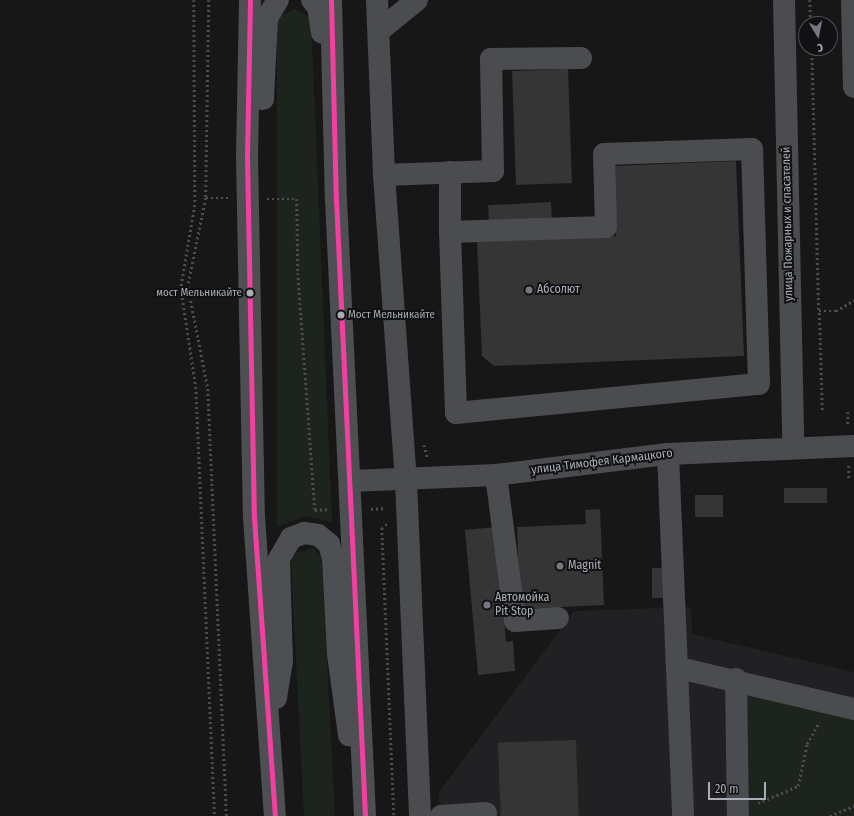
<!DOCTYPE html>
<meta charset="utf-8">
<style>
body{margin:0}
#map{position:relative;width:854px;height:816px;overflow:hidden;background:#171717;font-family:"Fira Sans Condensed",sans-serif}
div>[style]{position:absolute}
.built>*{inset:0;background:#212123}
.green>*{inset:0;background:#1d241e}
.building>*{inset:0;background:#353536;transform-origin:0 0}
.path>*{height:2.5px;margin-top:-1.25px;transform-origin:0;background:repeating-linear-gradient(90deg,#4d4e52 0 2px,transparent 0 5px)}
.minor>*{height:22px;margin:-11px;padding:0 11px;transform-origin:11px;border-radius:11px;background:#4b4c50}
.major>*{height:22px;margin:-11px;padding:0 11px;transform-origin:11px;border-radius:11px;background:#4d4f52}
.bus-1>*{height:5px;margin:-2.5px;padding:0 2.5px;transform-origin:2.5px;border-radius:2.5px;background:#f240a1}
.dots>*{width:11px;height:11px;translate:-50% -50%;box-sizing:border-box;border:2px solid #111113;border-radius:50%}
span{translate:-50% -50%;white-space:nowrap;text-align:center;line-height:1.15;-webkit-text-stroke:4px #111113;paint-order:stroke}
.bus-label{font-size:11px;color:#a8adb8}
.right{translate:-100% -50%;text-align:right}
.left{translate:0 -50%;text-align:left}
.street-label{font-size:12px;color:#a8adb8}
.poi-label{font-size:12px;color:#a8adb8}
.north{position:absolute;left:798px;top:16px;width:40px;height:40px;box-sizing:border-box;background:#111113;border:1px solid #4d4f55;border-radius:50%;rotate:170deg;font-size:11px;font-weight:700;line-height:16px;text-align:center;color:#a8adb8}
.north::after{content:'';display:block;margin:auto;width:14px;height:18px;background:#757880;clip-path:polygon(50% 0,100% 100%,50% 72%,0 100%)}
.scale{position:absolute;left:708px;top:782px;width:58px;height:18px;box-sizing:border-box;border:2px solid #a8adb8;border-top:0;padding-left:5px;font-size:12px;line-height:14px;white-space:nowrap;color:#a8adb8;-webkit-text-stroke:3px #111113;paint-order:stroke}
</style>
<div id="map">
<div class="built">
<i style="clip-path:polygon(691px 607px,692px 634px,854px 672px,854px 816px,440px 816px,439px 792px,574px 611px)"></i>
</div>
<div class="green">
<i style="clip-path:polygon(295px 9px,311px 18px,332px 522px,305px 516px,277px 527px,277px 18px)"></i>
<i style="clip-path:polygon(313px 548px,320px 555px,322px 566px,335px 816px,304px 816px,291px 563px,296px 553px)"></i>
<i style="clip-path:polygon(761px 696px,854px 720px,854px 816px,745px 816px,747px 700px)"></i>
</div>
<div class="building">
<i style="left:568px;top:69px;width:114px;height:56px;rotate:88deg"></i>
<i style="clip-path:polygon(736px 161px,744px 356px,494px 366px,482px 356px,477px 242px,616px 236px,613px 166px)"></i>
<i style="left:551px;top:202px;width:19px;height:63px;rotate:87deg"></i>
<i style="left:827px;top:488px;width:15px;height:43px;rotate:90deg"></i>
<i style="left:695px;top:495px;width:28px;height:22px"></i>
<i style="clip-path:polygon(600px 509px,604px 605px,520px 609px,517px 527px,586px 524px,585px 510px)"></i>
<i style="clip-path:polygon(496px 527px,506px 642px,513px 641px,515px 671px,478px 675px,465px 530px)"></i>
<i style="left:652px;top:568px;width:12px;height:30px"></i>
<i style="left:576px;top:740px;width:76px;height:78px;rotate:88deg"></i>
</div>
<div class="path">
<i style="left:194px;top:0;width:205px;rotate:89.7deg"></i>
<i style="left:195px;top:205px;width:84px;rotate:99.6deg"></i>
<i style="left:181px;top:288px;width:100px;rotate:81.4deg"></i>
<i style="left:196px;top:387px;width:429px;rotate:87.5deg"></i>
<i style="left:209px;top:0;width:198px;rotate:90.9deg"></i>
<i style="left:206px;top:198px;width:90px;rotate:101.6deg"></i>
<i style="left:188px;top:286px;width:105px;rotate:79deg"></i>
<i style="left:208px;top:389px;width:427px;rotate:87.5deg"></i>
<i style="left:810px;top:0;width:24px;rotate:88deg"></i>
<i style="left:812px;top:48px;width:263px;rotate:88.5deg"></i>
<i style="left:206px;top:198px;width:22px"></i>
<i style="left:267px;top:199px;width:30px"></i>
<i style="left:297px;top:199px;width:74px;rotate:89.2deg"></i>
<i style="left:298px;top:273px;width:238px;rotate:85.9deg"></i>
<i style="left:315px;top:510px;width:15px;rotate:-4deg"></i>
<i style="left:822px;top:410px;width:99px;rotate:-91.7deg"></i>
<i style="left:819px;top:311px;width:17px"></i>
<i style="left:836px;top:311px;width:21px;rotate:-31deg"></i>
<i style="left:848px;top:412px;width:15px;rotate:90deg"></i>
<i style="left:424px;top:445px;width:14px;rotate:73deg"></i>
<i style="left:849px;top:466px;width:13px;rotate:90deg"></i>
<i style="left:371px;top:509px;width:15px;rotate:-4deg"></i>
<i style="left:387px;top:524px;width:6px;rotate:141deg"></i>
<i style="left:382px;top:528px;width:288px;rotate:87.6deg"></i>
<i style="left:758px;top:803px;width:43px;rotate:-23deg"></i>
<i style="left:798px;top:786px;width:43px;rotate:-77.9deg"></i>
<i style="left:807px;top:744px;width:25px;rotate:-61deg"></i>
<i style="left:830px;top:816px;width:26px;rotate:-23deg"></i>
</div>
<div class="minor">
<i style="left:377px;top:0;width:175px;rotate:87.7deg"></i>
<i style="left:384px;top:175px;width:307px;rotate:85.9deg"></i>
<i style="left:406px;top:481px;width:335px;rotate:87.6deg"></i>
<i style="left:784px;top:0;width:448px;rotate:88.8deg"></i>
<i style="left:852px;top:0;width:87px;rotate:88.7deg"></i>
<i style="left:379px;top:31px;width:49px;rotate:-39.2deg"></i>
<i style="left:450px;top:172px;width:60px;rotate:90deg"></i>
<i style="left:450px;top:232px;width:181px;rotate:88.1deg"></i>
<i style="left:456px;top:413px;width:304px;rotate:-5.5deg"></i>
<i style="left:759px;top:384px;width:235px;rotate:-91.7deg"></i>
<i style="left:752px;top:149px;width:148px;rotate:178.1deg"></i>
<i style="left:604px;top:154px;width:73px;rotate:88.4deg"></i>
<i style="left:606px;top:227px;width:156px;rotate:178.2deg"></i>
<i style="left:384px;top:175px;width:109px;rotate:-2.1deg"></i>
<i style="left:493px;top:171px;width:112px;rotate:-91deg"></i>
<i style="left:491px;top:59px;width:90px;rotate:-0.6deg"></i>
<i style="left:668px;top:454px;width:362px;rotate:87.6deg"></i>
<i style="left:496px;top:475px;width:147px;rotate:82.6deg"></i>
<i style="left:515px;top:621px;width:43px;rotate:-4deg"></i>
<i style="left:351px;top:481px;width:145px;rotate:-2.4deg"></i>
<i style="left:496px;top:475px;width:173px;rotate:-7deg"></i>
<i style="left:668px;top:454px;width:186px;rotate:-2.5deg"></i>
<i style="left:679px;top:668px;width:180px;rotate:13.2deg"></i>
<i style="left:736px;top:679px;width:137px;rotate:89.2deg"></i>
<i style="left:441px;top:816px;width:45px;rotate:-3.8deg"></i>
</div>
<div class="major">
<i style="left:250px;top:0;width:157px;rotate:91.1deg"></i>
<i style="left:247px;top:157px;width:360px;rotate:88.9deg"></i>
<i style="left:254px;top:517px;width:300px;rotate:86deg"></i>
<i style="left:312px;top:0;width:9px;rotate:49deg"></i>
<i style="left:318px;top:7px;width:26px;rotate:81deg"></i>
<i style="left:331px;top:0;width:199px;rotate:88.6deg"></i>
<i style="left:336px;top:199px;width:618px;rotate:87.31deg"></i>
<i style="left:263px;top:99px;width:81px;rotate:-87.2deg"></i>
<i style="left:267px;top:18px;width:21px;rotate:-59deg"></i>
<i style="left:276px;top:698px;width:36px;rotate:-81deg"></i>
<i style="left:282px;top:662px;width:103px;rotate:-91.7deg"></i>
<i style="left:279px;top:559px;width:24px;rotate:-60deg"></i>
<i style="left:291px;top:538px;width:14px;rotate:-21deg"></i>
<i style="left:304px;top:533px;width:14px;rotate:8deg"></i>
<i style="left:318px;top:535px;width:14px;rotate:39deg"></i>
<i style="left:329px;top:544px;width:16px;rotate:75deg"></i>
<i style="left:333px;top:559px;width:95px;rotate:87deg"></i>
<i style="left:338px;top:654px;width:82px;rotate:82.3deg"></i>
</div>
<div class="bus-1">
<i style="left:250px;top:0;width:157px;rotate:91.1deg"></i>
<i style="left:247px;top:157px;width:360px;rotate:88.9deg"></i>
<i style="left:254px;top:517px;width:300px;rotate:86deg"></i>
<i style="left:331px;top:0;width:199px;rotate:88.6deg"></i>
<i style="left:336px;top:199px;width:618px;rotate:87.31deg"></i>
</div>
<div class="dots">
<i style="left:529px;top:290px;background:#757880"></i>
<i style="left:250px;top:293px;background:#a8adb8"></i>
<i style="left:341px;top:315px;background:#a8adb8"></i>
<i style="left:560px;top:566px;background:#757880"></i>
<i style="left:487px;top:605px;background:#757880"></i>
</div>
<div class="bus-label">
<span class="right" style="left:242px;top:293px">мост Мельникайте</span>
<span class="left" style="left:348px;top:315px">Мост Мельникайте</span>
</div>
<div class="street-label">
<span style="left:788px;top:224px;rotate:-91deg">улица Пожарных и спасателей</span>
<span style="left:602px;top:462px;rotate:-7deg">улица Тимофея Кармацкого</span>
</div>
<div class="poi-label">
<span class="left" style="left:537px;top:290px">Абсолют</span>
<span class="left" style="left:568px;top:566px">Magnit</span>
<span class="left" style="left:495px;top:605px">Автомойка<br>Pit Stop</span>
</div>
<div class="north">С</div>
<div class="scale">20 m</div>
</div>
